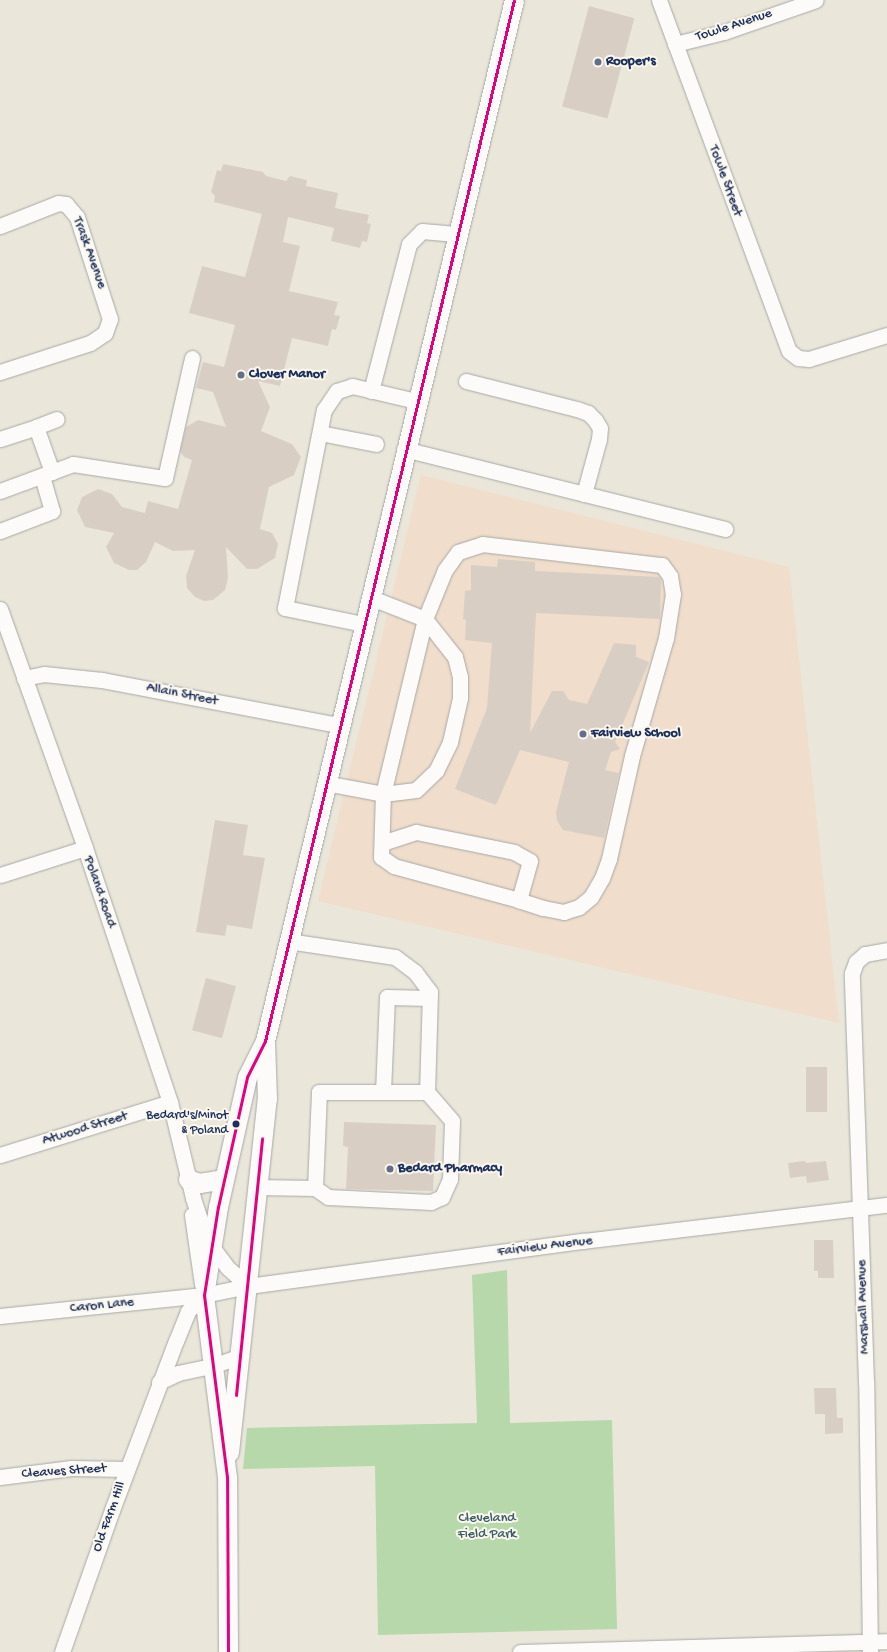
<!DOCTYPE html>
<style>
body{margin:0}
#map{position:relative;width:887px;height:1652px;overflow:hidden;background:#eae7da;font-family:"Gochi Hand",sans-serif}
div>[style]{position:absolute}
.built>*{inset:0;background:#f0ddcb}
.green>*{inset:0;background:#b6d8aa}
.building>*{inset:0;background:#d9cec4;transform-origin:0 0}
.roads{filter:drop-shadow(0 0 1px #a7a8a6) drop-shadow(0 0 1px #a7a8a6)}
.minor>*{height:15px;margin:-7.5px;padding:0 7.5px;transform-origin:7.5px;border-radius:7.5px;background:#fcfbf9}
.major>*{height:19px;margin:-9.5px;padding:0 9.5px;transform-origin:9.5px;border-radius:9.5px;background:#fcfbf9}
.bus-1>*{height:3px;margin:-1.5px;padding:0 1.5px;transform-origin:1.5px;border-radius:1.5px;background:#e5007d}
.dots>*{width:11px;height:11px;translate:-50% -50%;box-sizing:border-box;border:2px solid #fbf7ec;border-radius:50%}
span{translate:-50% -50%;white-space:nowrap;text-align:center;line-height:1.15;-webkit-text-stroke:4px #fbf7ec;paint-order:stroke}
.bus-label{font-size:13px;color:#1b2f5e}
.right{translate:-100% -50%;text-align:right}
.street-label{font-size:14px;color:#1b2f5e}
.poi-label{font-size:14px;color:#1b2f5e;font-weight:700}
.left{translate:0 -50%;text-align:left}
.park-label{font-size:14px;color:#3d5e69}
</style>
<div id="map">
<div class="built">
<i style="clip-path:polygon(421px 475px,789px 567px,839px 1023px,318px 901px)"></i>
</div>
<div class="green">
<i style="clip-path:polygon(507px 1270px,510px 1423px,612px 1420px,617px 1629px,378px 1635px,375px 1466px,243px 1469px,247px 1428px,477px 1423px,472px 1275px)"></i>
</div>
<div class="building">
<i style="left:589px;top:6px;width:47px;height:104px;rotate:15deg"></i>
<i style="clip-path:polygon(223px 164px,263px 172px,266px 176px,286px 181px,290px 176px,307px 180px,306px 186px,338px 193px,335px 208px,369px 215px,367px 223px,371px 224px,367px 242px,362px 241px,360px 248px,331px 241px,334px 228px,288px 217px,283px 242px,300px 246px,289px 291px,338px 302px,334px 315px,340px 316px,336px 330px,332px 329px,328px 346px,292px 338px,280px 386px,258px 381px,270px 407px,261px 431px,292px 444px,301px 457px,294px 475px,269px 487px,260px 529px,272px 533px,278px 544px,275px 558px,257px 569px,247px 569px,226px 547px,228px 578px,225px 590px,213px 600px,204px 601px,195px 597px,187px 588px,186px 576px,195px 550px,173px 551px,155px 542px,146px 562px,137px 570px,129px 570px,114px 563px,106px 547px,114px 533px,85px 527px,77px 510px,82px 497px,98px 489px,112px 494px,122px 507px,145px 513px,148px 501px,178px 509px,192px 460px,184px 457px,180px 451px,186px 427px,198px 420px,226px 427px,213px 392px,196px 388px,203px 362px,224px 367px,235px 325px,189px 313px,202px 266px,245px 277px,262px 214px,214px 202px,215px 196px,211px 192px,217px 170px,221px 171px)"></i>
<i style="clip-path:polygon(498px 559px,535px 562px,535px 571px,659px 577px,661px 580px,660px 619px,536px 613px,530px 733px,552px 691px,563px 691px,569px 700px,587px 704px,614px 643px,636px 645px,636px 657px,649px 662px,615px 742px,620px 749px,611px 752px,605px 770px,619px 773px,604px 838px,563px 830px,557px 821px,556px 812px,569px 762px,520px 750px,496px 805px,455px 789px,487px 708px,492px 643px,465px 640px,466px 620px,463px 619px,465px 591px,471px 590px,471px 565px,497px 567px)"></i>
<i style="clip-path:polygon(215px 820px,248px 825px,243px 855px,265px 858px,252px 929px,227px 925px,225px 936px,196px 932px)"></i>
<i style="left:206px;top:978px;width:31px;height:54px;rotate:15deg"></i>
<i style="left:806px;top:1067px;width:21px;height:45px"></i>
<i style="clip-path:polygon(344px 1122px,436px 1125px,433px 1191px,346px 1189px,348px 1147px,343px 1146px)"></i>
<i style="clip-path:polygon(805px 1161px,806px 1163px,826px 1161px,829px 1180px,807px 1183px,806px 1176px,790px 1178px,788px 1163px)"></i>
<i style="clip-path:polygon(814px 1240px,833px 1240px,834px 1278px,818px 1278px,818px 1271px,814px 1271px)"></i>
<i style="clip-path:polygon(814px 1388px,836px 1388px,837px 1418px,843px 1418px,843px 1433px,825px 1434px,825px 1414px,815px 1414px)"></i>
</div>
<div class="roads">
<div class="minor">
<i style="left:659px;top:0;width:374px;rotate:69.7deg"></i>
<i style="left:789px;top:351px;width:11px;rotate:38deg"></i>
<i style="left:798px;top:358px;width:11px;rotate:5deg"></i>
<i style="left:809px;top:359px;width:82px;rotate:-17.1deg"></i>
<i style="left:675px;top:44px;width:50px;rotate:-13.8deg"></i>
<i style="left:724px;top:32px;width:97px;rotate:-19.2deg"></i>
<i style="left:0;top:226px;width:62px;rotate:-21.6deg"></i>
<i style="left:58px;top:203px;width:8px;rotate:7deg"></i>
<i style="left:66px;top:204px;width:17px;rotate:50deg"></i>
<i style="left:77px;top:217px;width:107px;rotate:72.1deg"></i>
<i style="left:110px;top:319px;width:15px;rotate:110deg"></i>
<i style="left:105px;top:333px;width:18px;rotate:146deg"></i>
<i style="left:90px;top:343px;width:95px;rotate:162.1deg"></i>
<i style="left:466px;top:381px;width:114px;rotate:14.2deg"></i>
<i style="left:577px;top:409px;width:12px;rotate:20deg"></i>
<i style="left:588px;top:413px;width:10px;rotate:45deg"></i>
<i style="left:595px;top:420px;width:9px;rotate:58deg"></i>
<i style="left:600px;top:428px;width:11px;rotate:95deg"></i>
<i style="left:599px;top:439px;width:57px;rotate:105.3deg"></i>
<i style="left:371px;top:391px;width:152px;rotate:-75.5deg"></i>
<i style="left:409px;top:244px;width:18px;rotate:-45deg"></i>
<i style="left:422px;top:231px;width:34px;rotate:5deg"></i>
<i style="left:36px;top:427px;width:22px;rotate:-21deg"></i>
<i style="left:320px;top:433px;width:57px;rotate:11.1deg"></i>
<i style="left:0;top:439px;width:38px;rotate:-18deg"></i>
<i style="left:36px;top:427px;width:48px;rotate:70.4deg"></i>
<i style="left:404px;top:449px;width:331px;rotate:14deg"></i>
<i style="left:0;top:491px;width:78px;rotate:-20.3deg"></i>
<i style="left:73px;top:464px;width:93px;rotate:8.7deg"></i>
<i style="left:165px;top:478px;width:123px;rotate:-77.3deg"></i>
<i style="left:0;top:531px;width:56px;rotate:-21deg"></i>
<i style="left:52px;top:511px;width:36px;rotate:-106deg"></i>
<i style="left:0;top:609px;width:254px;rotate:70.4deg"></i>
<i style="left:85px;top:848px;width:268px;rotate:71.5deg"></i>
<i style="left:170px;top:1102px;width:99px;rotate:76.5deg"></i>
<i style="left:193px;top:1198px;width:29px;rotate:72deg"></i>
<i style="left:202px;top:1226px;width:23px;rotate:65deg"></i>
<i style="left:212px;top:1247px;width:26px;rotate:53deg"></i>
<i style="left:228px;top:1268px;width:27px;rotate:42deg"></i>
<i style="left:363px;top:624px;width:80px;rotate:-168.4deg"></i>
<i style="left:285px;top:608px;width:202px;rotate:-78.9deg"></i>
<i style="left:324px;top:410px;width:23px;rotate:-56deg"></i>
<i style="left:337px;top:391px;width:16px;rotate:-18deg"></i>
<i style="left:352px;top:386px;width:66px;rotate:13.2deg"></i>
<i style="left:24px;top:678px;width:20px;rotate:-11deg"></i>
<i style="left:44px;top:674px;width:58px;rotate:5.9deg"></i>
<i style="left:102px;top:680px;width:240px;rotate:10.8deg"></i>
<i style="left:325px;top:783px;width:59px;rotate:10.7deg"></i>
<i style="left:383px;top:794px;width:33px;rotate:-7deg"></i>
<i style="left:416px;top:790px;width:28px;rotate:-44deg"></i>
<i style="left:436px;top:771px;width:32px;rotate:-64deg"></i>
<i style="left:450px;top:742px;width:45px;rotate:-77.2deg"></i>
<i style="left:460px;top:698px;width:21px;rotate:-90deg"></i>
<i style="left:460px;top:677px;width:21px;rotate:-104deg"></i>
<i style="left:455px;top:657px;width:48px;rotate:-128.3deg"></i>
<i style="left:425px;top:619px;width:60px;rotate:-158.6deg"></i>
<i style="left:382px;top:843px;width:36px;rotate:-18deg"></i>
<i style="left:416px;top:832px;width:100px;rotate:11.5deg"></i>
<i style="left:514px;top:852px;width:18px;rotate:29deg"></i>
<i style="left:530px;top:861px;width:41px;rotate:105.8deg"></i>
<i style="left:519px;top:900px;width:130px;rotate:-164.8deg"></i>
<i style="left:394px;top:866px;width:16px;rotate:-145deg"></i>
<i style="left:381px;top:857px;width:63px;rotate:-88.2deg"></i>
<i style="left:383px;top:794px;width:180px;rotate:-76.5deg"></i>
<i style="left:425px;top:619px;width:53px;rotate:-67.8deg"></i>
<i style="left:445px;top:570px;width:22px;rotate:-54deg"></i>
<i style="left:458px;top:552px;width:25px;rotate:-18deg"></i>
<i style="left:482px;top:544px;width:181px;rotate:6.7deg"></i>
<i style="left:662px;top:565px;width:14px;rotate:54deg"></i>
<i style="left:670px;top:576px;width:18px;rotate:81deg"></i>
<i style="left:673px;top:594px;width:45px;rotate:99deg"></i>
<i style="left:666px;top:638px;width:123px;rotate:106.1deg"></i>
<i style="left:632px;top:756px;width:106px;rotate:102.6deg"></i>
<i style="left:609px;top:859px;width:20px;rotate:110deg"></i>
<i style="left:602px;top:878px;width:22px;rotate:120deg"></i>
<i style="left:591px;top:897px;width:16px;rotate:140deg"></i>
<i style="left:579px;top:907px;width:16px;rotate:162deg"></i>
<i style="left:564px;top:912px;width:21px;rotate:-169deg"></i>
<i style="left:543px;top:908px;width:25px;rotate:-162deg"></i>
<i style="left:0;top:875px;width:89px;rotate:-17.6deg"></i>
<i style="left:288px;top:941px;width:108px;rotate:8.5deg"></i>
<i style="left:395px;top:957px;width:25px;rotate:37deg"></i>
<i style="left:415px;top:972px;width:25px;rotate:53deg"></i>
<i style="left:430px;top:992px;width:100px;rotate:91.7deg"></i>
<i style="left:427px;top:1092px;width:38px;rotate:49deg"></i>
<i style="left:452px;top:1121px;width:58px;rotate:92deg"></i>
<i style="left:450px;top:1179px;width:20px;rotate:114deg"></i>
<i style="left:442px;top:1197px;width:12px;rotate:156deg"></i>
<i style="left:431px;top:1202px;width:103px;rotate:-177.2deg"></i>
<i style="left:328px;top:1197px;width:16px;rotate:-145deg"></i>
<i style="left:383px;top:1092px;width:95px;rotate:-87.6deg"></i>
<i style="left:387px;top:997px;width:42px;rotate:1.4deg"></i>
<i style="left:0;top:1155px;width:178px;rotate:-17.3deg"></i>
<i style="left:256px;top:1187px;width:59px;rotate:1deg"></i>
<i style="left:315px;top:1188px;width:96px;rotate:-87.6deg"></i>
<i style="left:319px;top:1092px;width:108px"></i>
<i style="left:192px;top:1215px;width:70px;rotate:81.8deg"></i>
<i style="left:0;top:1316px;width:205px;rotate:-5.9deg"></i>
<i style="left:204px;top:1295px;width:45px;rotate:-11.6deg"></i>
<i style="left:248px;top:1286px;width:338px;rotate:-7.7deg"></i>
<i style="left:583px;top:1241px;width:306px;rotate:-6.8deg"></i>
<i style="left:159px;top:1382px;width:21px;rotate:-25deg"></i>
<i style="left:178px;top:1373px;width:35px;rotate:-12deg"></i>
<i style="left:212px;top:1366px;width:31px;rotate:-19deg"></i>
<i style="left:0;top:1477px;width:72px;rotate:-7.2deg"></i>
<i style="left:71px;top:1468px;width:56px;rotate:1deg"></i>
<i style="left:62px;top:1652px;width:151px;rotate:-70.6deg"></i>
<i style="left:112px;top:1510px;width:181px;rotate:-69.3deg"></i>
<i style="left:176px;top:1341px;width:32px;rotate:-68deg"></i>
<i style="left:188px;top:1311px;width:23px;rotate:-45deg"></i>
<i style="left:520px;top:1652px;width:367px;rotate:-1.7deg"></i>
<i style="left:870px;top:1652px;width:270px;rotate:-90.8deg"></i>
<i style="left:866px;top:1382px;width:409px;rotate:-92deg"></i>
<i style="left:852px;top:973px;width:12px;rotate:-70deg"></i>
<i style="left:856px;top:962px;width:12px;rotate:-42deg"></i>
<i style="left:865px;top:954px;width:22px;rotate:-10deg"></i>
</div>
<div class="major">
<i style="left:188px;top:1179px;width:12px;rotate:20deg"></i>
<i style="left:199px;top:1183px;width:24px;rotate:-9deg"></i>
<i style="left:229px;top:1452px;width:355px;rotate:-83.9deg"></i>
<i style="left:267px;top:1099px;width:57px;rotate:-92deg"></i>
<i style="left:228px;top:1652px;width:175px;rotate:-90.3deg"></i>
<i style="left:227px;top:1477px;width:183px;rotate:-97.2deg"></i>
<i style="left:204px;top:1295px;width:89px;rotate:-81deg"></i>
<i style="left:218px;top:1207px;width:133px;rotate:-77.4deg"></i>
<i style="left:247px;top:1077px;width:40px;rotate:-63.4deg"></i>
<i style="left:265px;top:1041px;width:1070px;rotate:-76.55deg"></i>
</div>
</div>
<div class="bus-1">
<i style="left:236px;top:1395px;width:258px;rotate:-84.2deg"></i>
<i style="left:228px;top:1652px;width:175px;rotate:-90.3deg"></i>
<i style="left:227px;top:1477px;width:183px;rotate:-97.2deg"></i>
<i style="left:204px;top:1295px;width:89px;rotate:-81deg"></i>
<i style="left:218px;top:1207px;width:133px;rotate:-77.4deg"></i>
<i style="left:247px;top:1077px;width:40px;rotate:-63.4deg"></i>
<i style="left:265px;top:1041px;width:1070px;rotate:-76.55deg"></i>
</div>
<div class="dots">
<i style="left:598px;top:62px;background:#636f89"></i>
<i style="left:241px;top:375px;background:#636f89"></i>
<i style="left:583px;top:734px;background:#636f89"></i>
<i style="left:236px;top:1124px;background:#1b2f5e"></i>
<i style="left:390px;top:1169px;background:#636f89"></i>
</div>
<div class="bus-label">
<span class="right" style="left:228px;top:1124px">Bedard's/Minot<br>&amp; Poland</span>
</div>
<div class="street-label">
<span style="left:734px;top:26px;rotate:-18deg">Towle Avenue</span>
<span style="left:725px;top:181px;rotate:70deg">Towle Street</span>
<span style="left:89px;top:253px;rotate:70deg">Trask Avenue</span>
<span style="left:182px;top:695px;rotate:11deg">Allain Street</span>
<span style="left:99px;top:892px;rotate:71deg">Poland Road</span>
<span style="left:85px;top:1129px;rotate:-17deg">Atwood Street</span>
<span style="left:545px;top:1247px;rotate:-7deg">Fairview Avenue</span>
<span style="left:102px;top:1306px;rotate:-6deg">Caron Lane</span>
<span style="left:864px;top:1307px;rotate:-92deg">Marshall Avenue</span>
<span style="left:64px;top:1472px;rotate:-4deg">Cleaves Street</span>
<span style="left:110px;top:1517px;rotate:-70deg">Old Farm Hill</span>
</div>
<div class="poi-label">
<span class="left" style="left:606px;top:62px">Rooper's</span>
<span class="left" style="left:249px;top:375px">Clover Manor</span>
<span class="left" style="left:591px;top:734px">Fairview School</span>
<span class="left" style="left:398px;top:1169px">Bedard Pharmacy</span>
</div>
<div class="park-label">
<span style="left:487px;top:1527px">Cleveland<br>Field Park</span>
</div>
</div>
